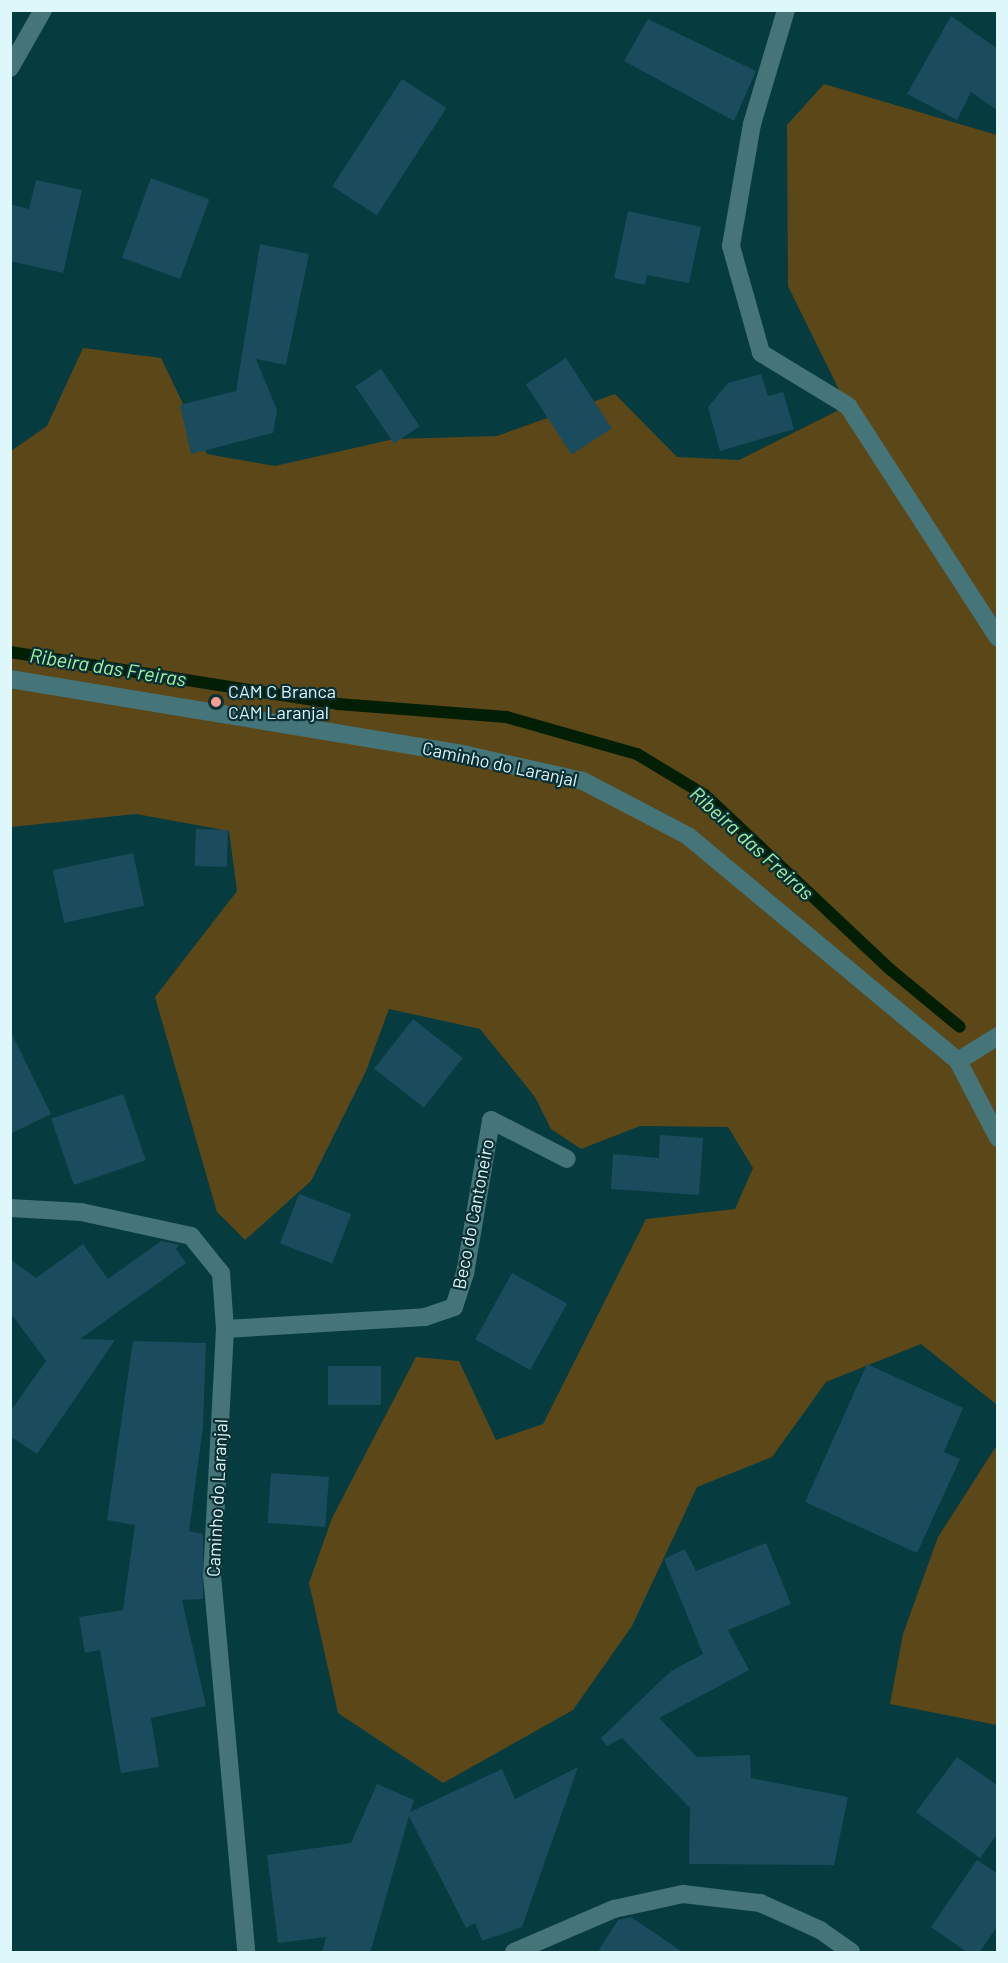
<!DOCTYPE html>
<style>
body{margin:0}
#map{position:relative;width:1008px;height:1963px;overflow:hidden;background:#063b40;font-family:Barlow,sans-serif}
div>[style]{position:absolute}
.green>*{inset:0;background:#5b4718}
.stream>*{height:12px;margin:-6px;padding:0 6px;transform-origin:6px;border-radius:6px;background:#021f05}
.building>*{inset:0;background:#1a4c5e;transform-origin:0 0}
.lane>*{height:18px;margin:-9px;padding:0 9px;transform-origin:9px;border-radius:9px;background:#457479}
.street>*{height:18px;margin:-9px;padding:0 9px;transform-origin:9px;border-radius:9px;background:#457479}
.secondary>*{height:18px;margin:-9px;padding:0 9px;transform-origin:9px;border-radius:9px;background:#457479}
.dots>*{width:16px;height:16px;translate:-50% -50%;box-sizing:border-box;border:3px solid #0a3034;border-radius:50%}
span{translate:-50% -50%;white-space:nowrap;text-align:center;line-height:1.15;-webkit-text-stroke:4.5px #0a3034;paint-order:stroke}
.poi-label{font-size:18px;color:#def7fa}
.left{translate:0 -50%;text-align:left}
.street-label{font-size:18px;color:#def7fa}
.water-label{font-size:20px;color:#a1f1a4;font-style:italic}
.frame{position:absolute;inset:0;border:12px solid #def7fa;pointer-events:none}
</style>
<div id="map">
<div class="green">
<i style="clip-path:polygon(824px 84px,997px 135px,997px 1405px,921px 1344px,826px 1382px,772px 1457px,697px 1487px,632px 1626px,573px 1710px,443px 1783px,338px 1713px,309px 1583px,332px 1518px,416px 1357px,459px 1361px,496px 1440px,543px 1424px,646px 1219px,735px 1209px,753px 1168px,728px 1127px,640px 1126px,581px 1149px,551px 1129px,535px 1097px,480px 1029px,389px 1009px,366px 1071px,311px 1181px,245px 1240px,217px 1212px,155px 997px,237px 891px,229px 831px,136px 814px,11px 827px,11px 451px,47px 426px,83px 348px,161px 358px,207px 454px,275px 466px,394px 439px,497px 436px,615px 394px,677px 457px,739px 460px,847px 406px,788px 286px,787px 125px)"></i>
<i style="clip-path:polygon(997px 1445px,997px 1725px,890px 1704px,903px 1634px,938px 1537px)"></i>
</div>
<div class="stream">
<i style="left:10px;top:652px;width:332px;rotate:9deg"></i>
<i style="left:338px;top:704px;width:169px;rotate:4.4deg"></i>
<i style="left:506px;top:717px;width:136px;rotate:15.8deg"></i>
<i style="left:637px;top:754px;width:79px;rotate:31.1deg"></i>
<i style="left:705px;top:795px;width:255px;rotate:43.3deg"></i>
<i style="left:891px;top:970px;width:89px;rotate:39.6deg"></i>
</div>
<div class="building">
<i style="clip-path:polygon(951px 16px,998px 49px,998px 111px,971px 92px,957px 120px,907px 94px)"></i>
<i style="clip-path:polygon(648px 19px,756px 71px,734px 121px,624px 61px)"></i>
<i style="left:402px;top:79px;width:53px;height:128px;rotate:33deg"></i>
<i style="left:151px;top:178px;width:62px;height:85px;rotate:20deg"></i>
<i style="clip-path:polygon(36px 180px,82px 190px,63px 273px,10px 261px,10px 204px,29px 209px)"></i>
<i style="clip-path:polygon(628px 211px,701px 227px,689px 283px,647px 275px,645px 285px,614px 278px)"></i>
<i style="clip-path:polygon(260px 244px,309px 254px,286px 365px,256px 359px,277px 410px,273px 433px,191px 454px,180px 405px,236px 391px)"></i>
<i style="left:566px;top:358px;width:84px;height:48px;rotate:57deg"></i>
<i style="left:381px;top:369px;width:69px;height:31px;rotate:56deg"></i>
<i style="clip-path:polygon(761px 374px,768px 396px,783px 392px,794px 429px,720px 451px,708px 407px,728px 383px)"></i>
<i style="left:196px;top:829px;width:32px;height:37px;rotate:2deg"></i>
<i style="left:133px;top:853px;width:54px;height:82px;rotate:78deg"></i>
<i style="left:413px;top:1019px;width:63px;height:63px;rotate:38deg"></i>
<i style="clip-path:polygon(10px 1030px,51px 1114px,10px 1134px)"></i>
<i style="left:123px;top:1094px;width:70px;height:76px;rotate:71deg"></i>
<i style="clip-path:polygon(660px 1135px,703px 1138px,699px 1195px,611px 1189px,613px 1154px,659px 1158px)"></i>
<i style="left:299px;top:1194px;width:56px;height:53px;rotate:21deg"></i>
<i style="clip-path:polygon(161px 1241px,179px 1245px,176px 1249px,186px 1263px,80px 1339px,115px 1340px,37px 1454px,10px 1436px,10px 1412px,46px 1361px,10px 1312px,10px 1259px,36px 1278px,83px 1244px,108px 1279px)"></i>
<i style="left:512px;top:1273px;width:63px;height:76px;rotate:29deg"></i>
<i style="clip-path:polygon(133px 1341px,206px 1343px,203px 1427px,189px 1531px,203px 1534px,203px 1599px,182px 1600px,206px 1706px,151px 1718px,159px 1767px,121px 1773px,100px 1650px,85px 1653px,79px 1617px,123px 1610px,135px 1525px,107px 1520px)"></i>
<i style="clip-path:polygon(867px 1364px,963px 1408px,944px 1452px,960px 1459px,917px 1553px,805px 1502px)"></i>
<i style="left:381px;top:1366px;width:39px;height:53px;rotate:90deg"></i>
<i style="left:271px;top:1473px;width:58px;height:50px;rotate:4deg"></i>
<i style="clip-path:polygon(766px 1543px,791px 1604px,728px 1630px,749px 1670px,659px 1718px,697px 1757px,750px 1755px,751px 1778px,848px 1797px,834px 1865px,689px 1864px,690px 1808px,622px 1738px,607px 1746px,601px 1738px,671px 1671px,703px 1654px,664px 1559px,685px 1549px,696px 1571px)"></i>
<i style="clip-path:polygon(957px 1757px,998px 1786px,998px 1833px,980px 1858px,916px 1812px)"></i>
<i style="clip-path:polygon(578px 1767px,522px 1927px,482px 1941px,475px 1923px,466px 1928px,409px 1816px,370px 1953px,322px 1953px,326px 1937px,278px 1943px,267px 1855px,351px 1843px,377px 1784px,414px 1800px,410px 1812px,502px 1769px,515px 1799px)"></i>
<i style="clip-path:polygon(977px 1860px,998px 1874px,998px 1925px,979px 1953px,968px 1953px,931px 1927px)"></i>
<i style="clip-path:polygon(631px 1917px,684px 1953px,597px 1953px,618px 1920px)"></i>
</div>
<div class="lane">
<i style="left:10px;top:1208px;width:71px;rotate:3.2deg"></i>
<i style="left:81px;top:1212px;width:113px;rotate:12.3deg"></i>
<i style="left:191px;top:1236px;width:48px;rotate:51deg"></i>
<i style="left:221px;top:1273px;width:56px;rotate:85.9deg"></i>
<i style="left:225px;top:1329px;width:246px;rotate:93deg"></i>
<i style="left:212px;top:1575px;width:379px;rotate:84.8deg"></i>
<i style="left:225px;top:1329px;width:200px;rotate:-3.4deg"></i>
<i style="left:425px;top:1317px;width:31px;rotate:-19deg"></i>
<i style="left:454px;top:1307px;width:35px;rotate:-72deg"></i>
<i style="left:465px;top:1274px;width:156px;rotate:-80.4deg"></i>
<i style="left:491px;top:1120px;width:85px;rotate:27.2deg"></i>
</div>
<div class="street">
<i style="left:786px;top:10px;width:119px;rotate:106.6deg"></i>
<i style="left:752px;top:124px;width:124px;rotate:99.8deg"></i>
<i style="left:731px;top:246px;width:111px;rotate:74.3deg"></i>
<i style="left:761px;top:353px;width:102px;rotate:31.3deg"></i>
<i style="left:848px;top:406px;width:276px;rotate:57.1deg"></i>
<i style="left:10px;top:679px;width:463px;rotate:9.4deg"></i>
<i style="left:467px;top:755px;width:119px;rotate:12.6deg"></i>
<i style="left:583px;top:781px;width:119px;rotate:27.6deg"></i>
<i style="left:688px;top:836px;width:351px;rotate:39.8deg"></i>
<i style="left:958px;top:1061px;width:87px;rotate:62.5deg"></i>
<i style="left:958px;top:1061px;width:47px;rotate:-32deg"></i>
<i style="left:514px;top:1952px;width:109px;rotate:-23.3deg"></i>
<i style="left:614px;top:1909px;width:71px;rotate:-12.3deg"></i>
<i style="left:683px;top:1894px;width:78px;rotate:6.7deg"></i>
<i style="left:760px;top:1903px;width:66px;rotate:24.2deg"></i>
<i style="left:820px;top:1930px;width:38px;rotate:35deg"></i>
</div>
<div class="secondary">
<i style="left:10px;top:68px;width:67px;rotate:-60.4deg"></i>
</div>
<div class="dots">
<i style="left:216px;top:702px;background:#f59c94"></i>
</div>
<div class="poi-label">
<span class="left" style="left:228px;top:702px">CAM C Branca<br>CAM Laranjal</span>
</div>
<div class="street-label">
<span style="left:500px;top:764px;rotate:12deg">Caminho do Laranjal</span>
<span style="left:473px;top:1214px;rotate:-79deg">Beco do Cantoneiro</span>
<span style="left:217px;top:1498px;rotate:-87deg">Caminho do Laranjal</span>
</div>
<div class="water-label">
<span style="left:108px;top:667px;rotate:9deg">Ribeira das Freiras</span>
<span style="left:752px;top:843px;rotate:42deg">Ribeira das Freiras</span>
</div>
<div class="frame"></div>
</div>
